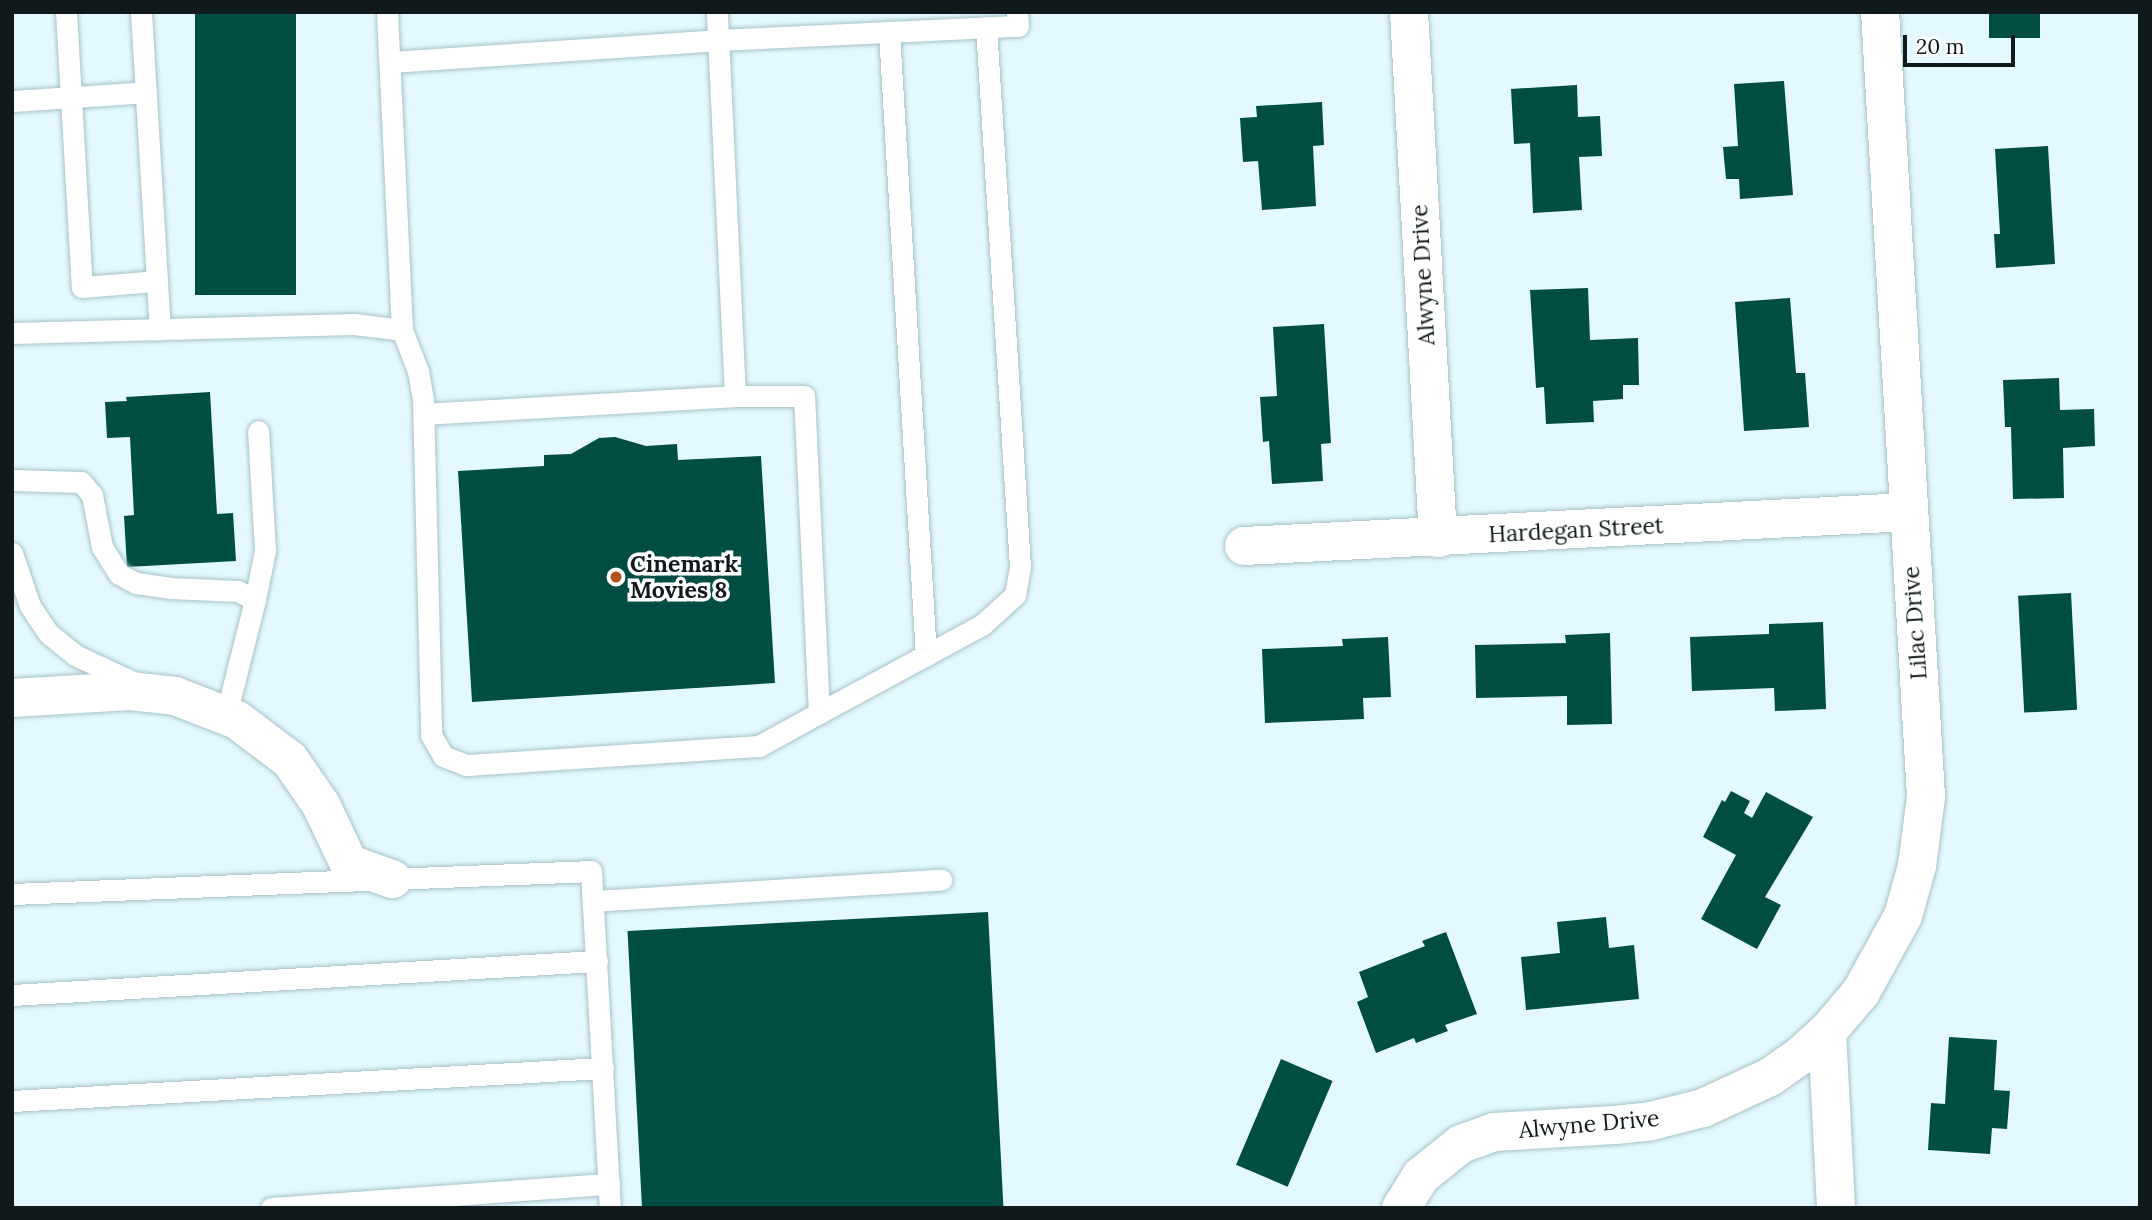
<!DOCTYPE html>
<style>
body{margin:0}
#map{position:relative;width:2152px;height:1220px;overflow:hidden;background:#e3f9ff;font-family:Lora,serif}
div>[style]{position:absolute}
.building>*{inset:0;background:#004d43;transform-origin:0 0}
.roads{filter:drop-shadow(0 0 2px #a6c2c8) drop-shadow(0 0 2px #a6c2c8)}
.service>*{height:21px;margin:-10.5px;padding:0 10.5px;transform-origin:10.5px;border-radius:10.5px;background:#fff}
.minor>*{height:38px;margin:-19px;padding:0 19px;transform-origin:19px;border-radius:19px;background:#fff}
.dots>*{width:19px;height:19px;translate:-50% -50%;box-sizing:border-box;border:4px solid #fff;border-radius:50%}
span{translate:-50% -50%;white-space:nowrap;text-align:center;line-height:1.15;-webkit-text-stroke:7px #fff;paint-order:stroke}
.street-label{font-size:23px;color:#101a1d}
.poi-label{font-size:23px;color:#101a1d;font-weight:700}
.left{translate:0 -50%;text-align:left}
.frame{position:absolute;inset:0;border:14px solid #101a1d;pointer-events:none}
.scale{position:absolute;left:1903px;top:35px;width:112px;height:32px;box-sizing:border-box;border:4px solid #101a1d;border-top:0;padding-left:9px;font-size:21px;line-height:24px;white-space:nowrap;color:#101a1d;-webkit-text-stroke:5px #fff;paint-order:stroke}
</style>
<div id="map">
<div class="building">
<i style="left:195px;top:12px;width:101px;height:283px"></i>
<i style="left:1989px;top:12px;width:51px;height:26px"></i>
<i style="clip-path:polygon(1784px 81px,1793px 195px,1740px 199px,1739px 179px,1726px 179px,1723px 147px,1738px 146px,1734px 84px)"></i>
<i style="clip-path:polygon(1577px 85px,1578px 117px,1600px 116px,1602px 156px,1579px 157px,1582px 210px,1533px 213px,1530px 143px,1514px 144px,1511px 89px)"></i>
<i style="clip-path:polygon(1322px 102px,1324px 145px,1313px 146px,1316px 206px,1262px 210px,1258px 161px,1243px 162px,1240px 118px,1257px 117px,1256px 106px)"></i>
<i style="clip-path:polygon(2048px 146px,2055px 264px,1996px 268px,1994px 234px,2000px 234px,1995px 149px)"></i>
<i style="clip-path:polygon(1588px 288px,1590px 340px,1638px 338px,1639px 385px,1623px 385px,1623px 399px,1593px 401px,1594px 422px,1546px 424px,1544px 387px,1536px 388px,1530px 290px)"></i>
<i style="clip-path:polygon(1790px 298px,1796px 373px,1805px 373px,1809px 427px,1744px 431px,1735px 302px)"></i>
<i style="clip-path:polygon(1324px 324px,1331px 443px,1321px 444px,1323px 481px,1272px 484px,1269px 441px,1263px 442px,1260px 397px,1277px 396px,1273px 327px)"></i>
<i style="clip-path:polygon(2059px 378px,2060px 410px,2094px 409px,2095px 446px,2063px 448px,2064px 498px,2013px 499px,2011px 427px,2005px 427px,2003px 380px)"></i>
<i style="clip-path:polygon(210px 392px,217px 514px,233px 513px,236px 561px,127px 567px,124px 516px,134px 515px,130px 437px,107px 438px,105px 402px,127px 401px,126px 397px)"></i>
<i style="clip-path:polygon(615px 437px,646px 446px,677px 444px,678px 460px,761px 456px,775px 683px,472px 702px,458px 471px,544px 466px,544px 455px,571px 454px,599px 438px)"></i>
<i style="left:2071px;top:593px;width:117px;height:53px;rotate:87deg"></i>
<i style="clip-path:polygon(1823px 622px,1826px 709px,1775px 711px,1774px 688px,1692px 691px,1690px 637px,1769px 634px,1769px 624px)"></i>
<i style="clip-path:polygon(1610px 633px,1612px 724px,1567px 725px,1567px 696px,1476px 698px,1475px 645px,1566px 643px,1565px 635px)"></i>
<i style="clip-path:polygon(1388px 637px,1391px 697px,1363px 698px,1364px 719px,1265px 723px,1262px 649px,1343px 646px,1342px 639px)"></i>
<i style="clip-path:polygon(1731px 791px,1750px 801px,1744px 813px,1752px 818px,1766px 792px,1813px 817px,1765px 897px,1781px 905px,1757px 949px,1701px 919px,1736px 855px,1703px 837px,1722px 800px,1725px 802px)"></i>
<i style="left:988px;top:912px;width:296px;height:361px;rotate:87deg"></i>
<i style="clip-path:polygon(1606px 917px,1609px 948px,1634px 945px,1639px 999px,1526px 1010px,1521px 957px,1560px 953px,1557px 922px)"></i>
<i style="clip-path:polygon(1446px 932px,1477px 1014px,1445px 1025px,1448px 1031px,1416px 1043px,1414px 1038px,1376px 1053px,1357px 1002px,1368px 997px,1359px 972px,1425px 946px,1422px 941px)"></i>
<i style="clip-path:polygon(1949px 1037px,1997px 1040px,1994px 1090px,2010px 1091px,2007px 1129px,1992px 1128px,1990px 1154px,1928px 1150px,1931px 1103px,1945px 1104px)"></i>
<i style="left:1281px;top:1059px;width:56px;height:115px;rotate:23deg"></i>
</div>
<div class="roads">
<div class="service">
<i style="left:66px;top:12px;width:275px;rotate:86.7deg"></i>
<i style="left:82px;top:287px;width:75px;rotate:-4.6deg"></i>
<i style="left:141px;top:12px;width:318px;rotate:86.6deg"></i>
<i style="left:387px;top:12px;width:318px;rotate:87.3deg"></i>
<i style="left:889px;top:32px;width:625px;rotate:86.61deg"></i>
<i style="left:390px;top:62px;width:329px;rotate:-3.8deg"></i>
<i style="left:718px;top:40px;width:300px;rotate:-2.7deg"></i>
<i style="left:1018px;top:26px;width:14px;rotate:-94deg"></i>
<i style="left:12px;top:101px;width:134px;rotate:-3.8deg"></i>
<i style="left:12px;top:333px;width:342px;rotate:-1.5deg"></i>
<i style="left:354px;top:324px;width:48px;rotate:7.1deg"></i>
<i style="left:402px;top:330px;width:44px;rotate:68.7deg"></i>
<i style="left:418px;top:371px;width:28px;rotate:80deg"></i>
<i style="left:423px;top:399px;width:336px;rotate:88.6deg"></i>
<i style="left:431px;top:735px;width:24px;rotate:60deg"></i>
<i style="left:443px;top:756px;width:25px;rotate:21deg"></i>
<i style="left:466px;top:765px;width:294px;rotate:-3.7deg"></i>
<i style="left:759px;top:746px;width:68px;rotate:-28.8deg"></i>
<i style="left:819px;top:713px;width:317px;rotate:-92.7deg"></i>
<i style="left:804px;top:396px;width:69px;rotate:180deg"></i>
<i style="left:735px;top:396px;width:384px;rotate:-92.7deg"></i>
<i style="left:424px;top:414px;width:312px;rotate:-3.3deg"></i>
<i style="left:12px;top:480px;width:69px;rotate:1.7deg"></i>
<i style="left:81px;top:482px;width:17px;rotate:50deg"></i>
<i style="left:92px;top:495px;width:53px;rotate:79.1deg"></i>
<i style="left:102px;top:547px;width:32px;rotate:58deg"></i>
<i style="left:119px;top:574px;width:19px;rotate:28deg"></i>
<i style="left:136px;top:583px;width:34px;rotate:8deg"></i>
<i style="left:170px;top:588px;width:68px;rotate:2.5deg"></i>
<i style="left:238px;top:591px;width:19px;rotate:28deg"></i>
<i style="left:255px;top:600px;width:119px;rotate:104.2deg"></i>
<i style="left:12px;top:553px;width:56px;rotate:71.2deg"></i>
<i style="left:30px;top:606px;width:32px;rotate:56deg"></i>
<i style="left:48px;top:633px;width:35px;rotate:39deg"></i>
<i style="left:75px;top:655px;width:71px;rotate:25.1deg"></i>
<i style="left:255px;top:600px;width:50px;rotate:-78.5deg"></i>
<i style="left:265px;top:551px;width:120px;rotate:-93.3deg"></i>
<i style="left:819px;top:713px;width:185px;rotate:-28.4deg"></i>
<i style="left:982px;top:625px;width:45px;rotate:-42.3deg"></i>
<i style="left:1015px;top:595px;width:28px;rotate:-80deg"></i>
<i style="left:1020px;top:567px;width:541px;rotate:-93.6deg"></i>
<i style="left:12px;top:894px;width:579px;rotate:-2.27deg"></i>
<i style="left:591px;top:871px;width:338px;rotate:86.8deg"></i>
<i style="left:593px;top:901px;width:349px;rotate:-3.5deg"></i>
<i style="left:12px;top:995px;width:586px;rotate:-3.33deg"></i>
<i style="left:12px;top:1101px;width:592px;rotate:-3.2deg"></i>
<i style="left:271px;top:1208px;width:339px;rotate:-4.1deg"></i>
</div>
<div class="minor">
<i style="left:1409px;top:12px;width:527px;rotate:86.84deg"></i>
<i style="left:1244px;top:546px;width:665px;rotate:-2.93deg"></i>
<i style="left:12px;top:698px;width:118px;rotate:-3.4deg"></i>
<i style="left:130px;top:691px;width:45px;rotate:6.3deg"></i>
<i style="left:175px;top:696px;width:66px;rotate:21.2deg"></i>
<i style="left:237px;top:720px;width:66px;rotate:37deg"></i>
<i style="left:290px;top:760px;width:55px;rotate:55.4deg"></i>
<i style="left:321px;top:805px;width:65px;rotate:64.6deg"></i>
<i style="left:349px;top:864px;width:46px;rotate:19.2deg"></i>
<i style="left:1401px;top:1208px;width:38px;rotate:-58deg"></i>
<i style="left:1421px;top:1176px;width:51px;rotate:-38.7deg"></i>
<i style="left:1461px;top:1144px;width:35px;rotate:-20deg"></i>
<i style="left:1494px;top:1132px;width:121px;rotate:-3.3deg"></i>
<i style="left:1615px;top:1125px;width:36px;rotate:-6deg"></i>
<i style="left:1651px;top:1121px;width:54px;rotate:-14deg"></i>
<i style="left:1703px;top:1108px;width:74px;rotate:-24.8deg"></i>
<i style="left:1770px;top:1077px;width:37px;rotate:-35deg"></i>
<i style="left:1800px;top:1056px;width:36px;rotate:-42deg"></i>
<i style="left:1836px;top:1208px;width:176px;rotate:-92.9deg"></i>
<i style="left:1827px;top:1032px;width:52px;rotate:-49.6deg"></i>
<i style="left:1861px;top:992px;width:87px;rotate:-61.1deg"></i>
<i style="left:1903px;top:916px;width:52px;rotate:-74.4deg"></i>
<i style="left:1917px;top:866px;width:70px;rotate:-82.6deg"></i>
<i style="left:1926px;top:797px;width:786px;rotate:-93.35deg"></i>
</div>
</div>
<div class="dots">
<i style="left:616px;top:577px;background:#b44f1e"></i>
</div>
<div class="street-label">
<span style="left:1423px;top:275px;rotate:-93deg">Alwyne Drive</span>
<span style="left:1576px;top:530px;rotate:-3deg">Hardegan Street</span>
<span style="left:1915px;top:623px;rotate:-94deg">Lilac Drive</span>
<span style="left:1589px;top:1124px;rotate:-5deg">Alwyne Drive</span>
</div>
<div class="poi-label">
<span class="left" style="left:630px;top:577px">Cinemark<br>Movies 8</span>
</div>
<div class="frame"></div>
<div class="scale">20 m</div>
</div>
